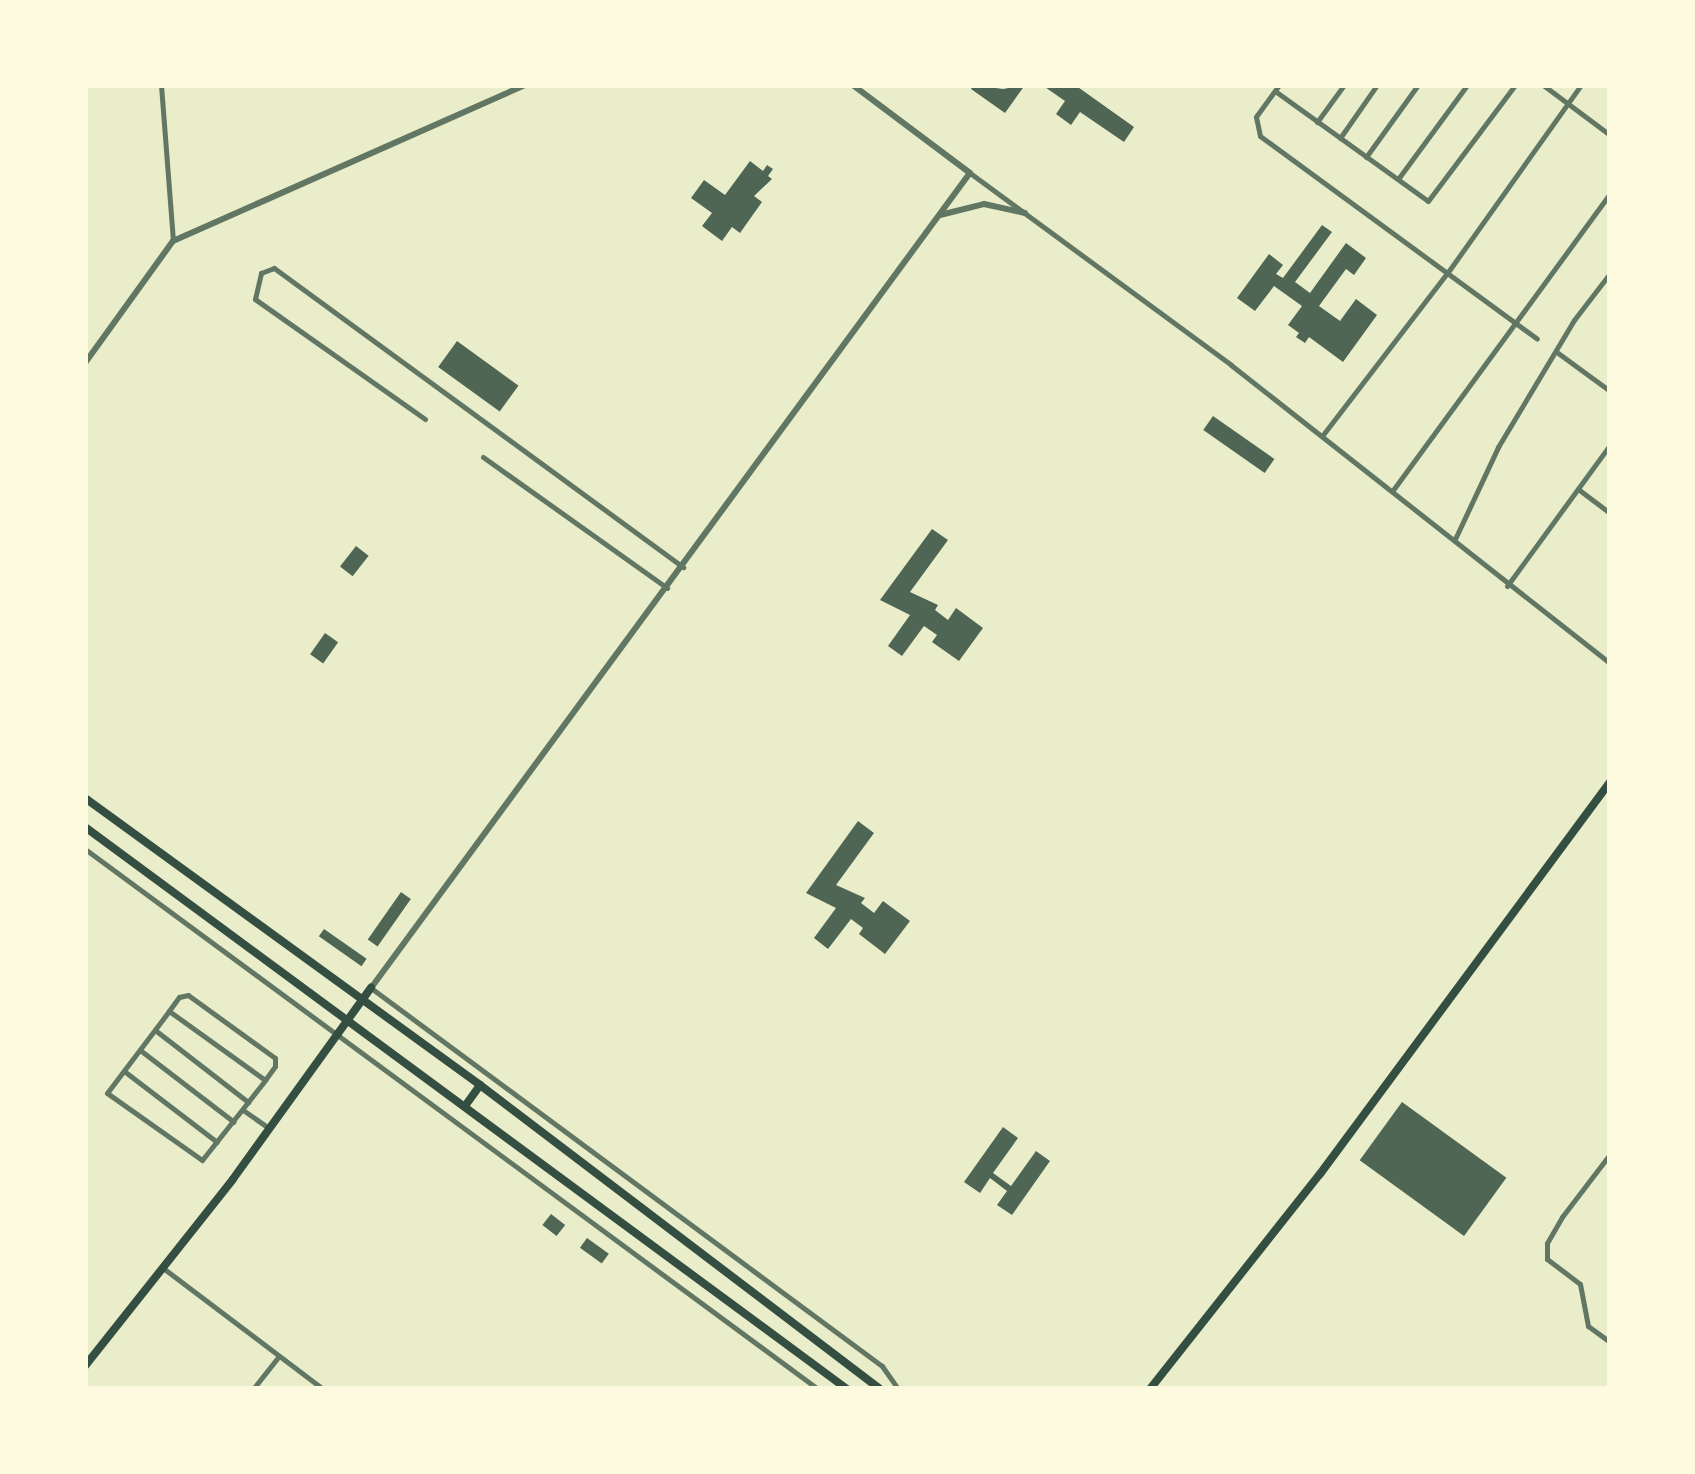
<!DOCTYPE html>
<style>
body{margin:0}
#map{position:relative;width:1695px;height:1474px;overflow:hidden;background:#e9edc9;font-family:Montserrat,sans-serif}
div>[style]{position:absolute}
.building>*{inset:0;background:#4f6655;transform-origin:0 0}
.minor>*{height:5px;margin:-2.5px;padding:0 2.5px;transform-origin:2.5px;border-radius:2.5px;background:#617663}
.tertiary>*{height:6px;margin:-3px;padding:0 3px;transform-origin:3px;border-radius:3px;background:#617663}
.secondary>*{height:8px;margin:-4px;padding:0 4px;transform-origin:4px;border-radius:4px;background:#344e41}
.primary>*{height:8px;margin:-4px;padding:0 4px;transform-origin:4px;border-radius:4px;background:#344e41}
span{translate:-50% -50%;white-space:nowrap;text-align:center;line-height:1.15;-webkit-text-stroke:9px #fefae0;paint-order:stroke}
.frame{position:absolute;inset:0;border:88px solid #fefae0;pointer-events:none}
</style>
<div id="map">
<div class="building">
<i style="clip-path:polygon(974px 85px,1003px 89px,1025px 85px,1005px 113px,971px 89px)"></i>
<i style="clip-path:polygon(1042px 85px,1075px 85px,1134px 127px,1124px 142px,1080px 112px,1071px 125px,1056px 114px,1065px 101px)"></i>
<i style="clip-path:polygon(750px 161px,763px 171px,767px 165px,773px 169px,768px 176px,772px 179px,754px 196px,762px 202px,740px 233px,732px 227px,722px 241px,702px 226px,712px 213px,691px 198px,704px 180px,725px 195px)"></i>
<i style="clip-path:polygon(1322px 225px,1332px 232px,1295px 282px,1310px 293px,1346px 243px,1366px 258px,1354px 275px,1346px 269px,1319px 306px,1340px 321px,1356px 299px,1377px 315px,1343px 362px,1309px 337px,1305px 343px,1296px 337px,1299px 333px,1288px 325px,1302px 306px,1274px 286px,1255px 311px,1237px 298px,1269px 254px,1283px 265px,1276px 274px,1283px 278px)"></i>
<i style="left:457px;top:341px;width:76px;height:32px;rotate:36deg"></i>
<i style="left:1213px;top:416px;width:75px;height:17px;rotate:35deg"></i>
<i style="clip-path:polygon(932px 529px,948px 540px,910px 592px,938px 605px,935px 610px,948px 620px,956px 608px,983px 628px,959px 661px,932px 642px,937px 635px,924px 626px,902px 656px,888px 646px,910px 615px,880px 600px)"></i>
<i style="left:356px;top:546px;width:16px;height:26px;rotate:38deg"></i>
<i style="left:325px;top:633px;width:16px;height:26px;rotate:35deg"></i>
<i style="clip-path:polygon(858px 821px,874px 833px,836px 885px,865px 898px,861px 903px,874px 913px,883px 901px,910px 921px,885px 954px,859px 934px,863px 928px,851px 919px,828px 949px,814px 938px,836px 908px,806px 893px)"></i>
<i style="left:401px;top:892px;width:12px;height:58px;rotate:35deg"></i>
<i style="left:324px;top:929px;width:52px;height:9px;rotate:35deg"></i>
<i style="left:1402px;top:1102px;width:129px;height:72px;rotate:36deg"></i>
<i style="clip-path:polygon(1003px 1127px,1018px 1138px,993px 1173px,1011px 1186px,1036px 1151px,1050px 1161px,1012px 1215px,997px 1205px,1007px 1191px,990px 1178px,980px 1193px,964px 1182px)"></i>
<i style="left:551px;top:1214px;width:18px;height:14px;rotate:38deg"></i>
<i style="left:587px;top:1238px;width:27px;height:12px;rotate:36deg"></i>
</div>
<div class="minor">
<i style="left:161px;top:85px;width:156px;rotate:85.6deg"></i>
<i style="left:1279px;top:85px;width:39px;rotate:126deg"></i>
<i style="left:1256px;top:117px;width:19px;rotate:78deg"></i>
<i style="left:1260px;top:136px;width:343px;rotate:36.2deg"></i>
<i style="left:1543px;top:85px;width:84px;rotate:36.7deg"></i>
<i style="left:1275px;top:91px;width:188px;rotate:35.7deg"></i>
<i style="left:1428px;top:201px;width:145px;rotate:-53.1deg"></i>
<i style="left:1317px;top:122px;width:46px;rotate:-53.9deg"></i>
<i style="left:1340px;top:138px;width:65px;rotate:-55.1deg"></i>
<i style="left:1366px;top:157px;width:89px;rotate:-54.2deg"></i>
<i style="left:970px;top:173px;width:324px;rotate:36.3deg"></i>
<i style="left:1231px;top:365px;width:482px;rotate:38.2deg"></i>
<i style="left:1398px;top:179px;width:117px;rotate:-53.7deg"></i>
<i style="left:1558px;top:353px;width:64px;rotate:36.2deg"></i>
<i style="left:425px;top:419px;width:208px;rotate:-144.8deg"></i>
<i style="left:255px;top:299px;width:27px;rotate:-77deg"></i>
<i style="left:261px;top:273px;width:14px;rotate:-21deg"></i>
<i style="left:274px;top:268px;width:507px;rotate:36.17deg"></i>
<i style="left:1322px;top:436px;width:207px;rotate:-52.5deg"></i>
<i style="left:1448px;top:272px;width:229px;rotate:-54.6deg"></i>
<i style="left:483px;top:457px;width:226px;rotate:35.4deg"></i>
<i style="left:1578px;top:489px;width:40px;rotate:37deg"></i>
<i style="left:1393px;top:490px;width:367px;rotate:-53.8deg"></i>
<i style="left:1455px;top:539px;width:102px;rotate:-64.9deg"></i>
<i style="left:1498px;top:447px;width:148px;rotate:-59.1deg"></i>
<i style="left:1574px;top:320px;width:59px;rotate:-52.5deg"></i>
<i style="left:1507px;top:586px;width:175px;rotate:-53.9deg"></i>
<i style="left:85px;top:849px;width:910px;rotate:36.38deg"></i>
<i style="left:371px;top:988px;width:636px;rotate:36.49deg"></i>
<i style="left:882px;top:1366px;width:28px;rotate:55deg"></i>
<i style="left:155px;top:1030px;width:118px;rotate:37.7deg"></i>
<i style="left:248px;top:1102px;width:74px;rotate:128.4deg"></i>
<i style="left:202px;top:1160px;width:116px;rotate:-144.8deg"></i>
<i style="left:107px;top:1093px;width:103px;rotate:-52.9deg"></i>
<i style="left:140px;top:1050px;width:118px;rotate:37.5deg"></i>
<i style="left:124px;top:1071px;width:117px;rotate:37.4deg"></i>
<i style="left:248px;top:1102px;width:28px;rotate:-52deg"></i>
<i style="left:265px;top:1080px;width:17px;rotate:-54deg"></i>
<i style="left:275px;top:1066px;width:8px;rotate:-90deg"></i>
<i style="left:275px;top:1058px;width:107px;rotate:-144.1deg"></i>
<i style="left:188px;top:995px;width:9px;rotate:167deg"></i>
<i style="left:179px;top:997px;width:17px;rotate:126deg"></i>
<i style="left:169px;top:1011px;width:118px;rotate:35.7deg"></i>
<i style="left:243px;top:1110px;width:32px;rotate:35deg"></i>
<i style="left:1610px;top:1154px;width:79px;rotate:127.3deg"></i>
<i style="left:1562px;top:1217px;width:30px;rotate:120deg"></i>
<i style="left:1547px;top:1243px;width:16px;rotate:90deg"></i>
<i style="left:1547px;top:1259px;width:41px;rotate:37.1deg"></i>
<i style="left:1580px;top:1284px;width:43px;rotate:79.2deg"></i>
<i style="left:1588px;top:1326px;width:27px;rotate:36deg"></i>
<i style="left:163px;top:1268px;width:201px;rotate:37.1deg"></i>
<i style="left:253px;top:1389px;width:42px;rotate:-51.8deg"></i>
</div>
<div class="tertiary">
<i style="left:940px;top:215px;width:45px;rotate:-14deg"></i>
<i style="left:984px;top:204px;width:42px;rotate:12.4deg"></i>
<i style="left:85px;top:363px;width:150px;rotate:-54.2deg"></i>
<i style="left:173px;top:241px;width:385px;rotate:-23.9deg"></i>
<i style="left:371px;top:988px;width:1011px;rotate:-53.69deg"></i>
<i style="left:970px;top:173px;width:146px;rotate:-143.1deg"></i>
</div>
<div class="secondary">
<i style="left:85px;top:1366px;width:238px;rotate:-51.6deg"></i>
<i style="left:233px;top:1179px;width:236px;rotate:-54.2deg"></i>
<i style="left:1150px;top:1389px;width:274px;rotate:-51.7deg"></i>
<i style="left:1320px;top:1174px;width:488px;rotate:-53.5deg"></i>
</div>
<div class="primary">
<i style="left:85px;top:798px;width:488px;rotate:36deg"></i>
<i style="left:480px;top:1085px;width:502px;rotate:37.23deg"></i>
<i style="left:85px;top:827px;width:947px;rotate:36.41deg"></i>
<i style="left:465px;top:1106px;width:26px;rotate:-54deg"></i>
</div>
<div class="frame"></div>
</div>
